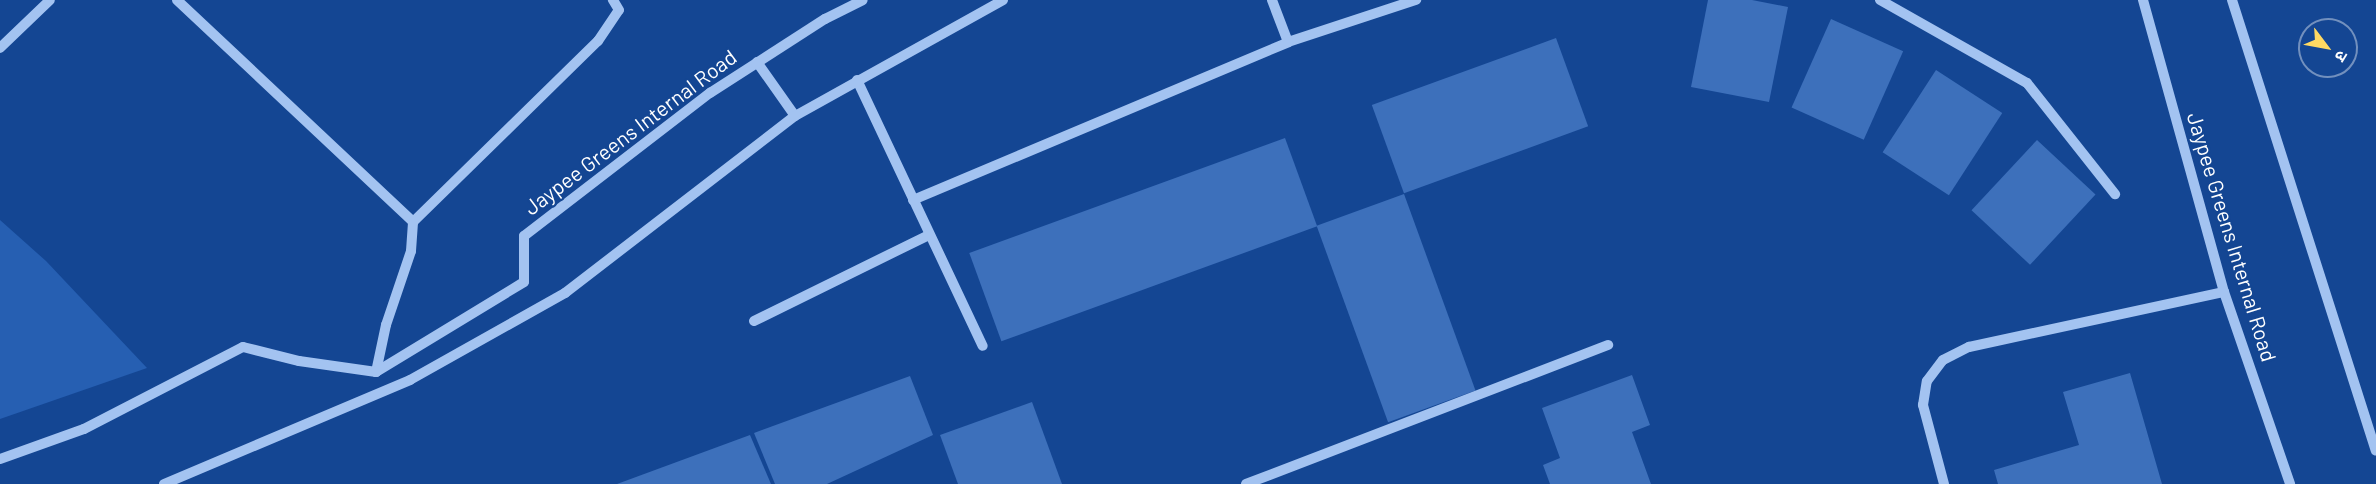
<!DOCTYPE html>
<meta charset="utf-8">
<style>
body{margin:0}
#map{position:relative;width:2376px;height:484px;overflow:hidden;background:#144693;font-family:Barlow,"Noto Sans Devanagari",sans-serif}
div>[style]{position:absolute}
.green>*{inset:0;background:#265fb2}
.building>*{inset:0;background:#3d70bb;transform-origin:0 0}
.minor>*{height:10px;margin:-5px;padding:0 5px;transform-origin:5px;border-radius:5px;background:#a3c3f1}
span{translate:-50% -50%;white-space:nowrap;text-align:center;line-height:1.15;-webkit-text-stroke:4.5px #144693;paint-order:stroke}
.street-label{font-size:21px;color:#fff}
.north{position:absolute;left:2298px;top:18px;width:60px;height:60px;box-sizing:border-box;background:#144693;border:2px solid #7290be;border-radius:50%;rotate:122deg;font-size:16px;font-weight:700;line-height:24px;text-align:center;color:#fff}
.north::after{content:'';display:block;margin:auto;width:21px;height:27px;background:#ffd963;clip-path:polygon(50% 0,100% 100%,50% 72%,0 100%)}
</style>
<div id="map">
<div class="green">
<i style="clip-path:polygon(0 220px,46px 261px,147px 368px,0 419px)"></i>
</div>
<div class="building">
<i style="clip-path:polygon(1708px 0,1752px 0,1788px 7px,1769px 102px,1691px 87px)"></i>
<i style="left:1831px;top:19px;width:79px;height:97px;rotate:24deg"></i>
<i style="left:1556px;top:38px;width:94px;height:196px;rotate:70deg"></i>
<i style="left:1936px;top:70px;width:79px;height:98px;rotate:33deg"></i>
<i style="left:1285px;top:138px;width:94px;height:336px;rotate:70deg"></i>
<i style="left:2037px;top:140px;width:80px;height:96px;rotate:43deg"></i>
<i style="left:1404px;top:194px;width:209px;height:93px;rotate:70deg"></i>
<i style="clip-path:polygon(2130px 373px,2162px 484px,1998px 484px,1994px 470px,2079px 445px,2063px 392px)"></i>
<i style="clip-path:polygon(1632px 375px,1650px 425px,1632px 432px,1651px 484px,1550px 484px,1543px 465px,1560px 458px,1542px 408px)"></i>
<i style="clip-path:polygon(910px 376px,933px 435px,827px 484px,775px 484px,754px 433px)"></i>
<i style="clip-path:polygon(1032px 402px,1062px 484px,958px 484px,940px 435px)"></i>
<i style="clip-path:polygon(750px 435px,771px 484px,617px 484px)"></i>
</div>
<div class="minor">
<i style="left:177px;top:0;width:324px;rotate:43.2deg"></i>
<i style="left:1880px;top:0;width:169px;rotate:29.5deg"></i>
<i style="left:2027px;top:83px;width:142px;rotate:51.6deg"></i>
<i style="left:2143px;top:0;width:303px;rotate:74.5deg"></i>
<i style="left:2224px;top:292px;width:203px;rotate:71deg"></i>
<i style="left:2232px;top:0;width:473px;rotate:72.3deg"></i>
<i style="left:1288px;top:42px;width:135px;rotate:-18.2deg"></i>
<i style="left:0;top:48px;width:69px;rotate:-43.8deg"></i>
<i style="left:757px;top:62px;width:66px;rotate:54.9deg"></i>
<i style="left:857px;top:80px;width:294px;rotate:64.7deg"></i>
<i style="left:913px;top:200px;width:407px;rotate:-22.8deg"></i>
<i style="left:1288px;top:42px;width:45px;rotate:-110.9deg"></i>
<i style="left:754px;top:321px;width:195px;rotate:-26.2deg"></i>
<i style="left:376px;top:372px;width:48px;rotate:-78deg"></i>
<i style="left:386px;top:325px;width:78px;rotate:-71.3deg"></i>
<i style="left:411px;top:251px;width:29px;rotate:-86deg"></i>
<i style="left:413px;top:222px;width:259px;rotate:-44.4deg"></i>
<i style="left:598px;top:41px;width:37px;rotate:-56deg"></i>
<i style="left:619px;top:10px;width:12px;rotate:-121deg"></i>
<i style="left:0;top:459px;width:89px;rotate:-19.7deg"></i>
<i style="left:84px;top:429px;width:179px;rotate:-27.3deg"></i>
<i style="left:243px;top:347px;width:58px;rotate:14deg"></i>
<i style="left:299px;top:361px;width:78px;rotate:8.1deg"></i>
<i style="left:376px;top:372px;width:173px;rotate:-31.3deg"></i>
<i style="left:524px;top:282px;width:46px;rotate:-90deg"></i>
<i style="left:524px;top:236px;width:235px;rotate:-37.6deg"></i>
<i style="left:710px;top:93px;width:137px;rotate:-32.8deg"></i>
<i style="left:825px;top:19px;width:42px;rotate:-26.6deg"></i>
<i style="left:164px;top:484px;width:267px;rotate:-22.9deg"></i>
<i style="left:410px;top:380px;width:178px;rotate:-29.3deg"></i>
<i style="left:565px;top:293px;width:290px;rotate:-37.6deg"></i>
<i style="left:795px;top:116px;width:238px;rotate:-29.1deg"></i>
<i style="left:1246px;top:484px;width:388px;rotate:-21deg"></i>
<i style="left:1944px;top:484px;width:82px;rotate:-104.9deg"></i>
<i style="left:1923px;top:405px;width:24px;rotate:-81deg"></i>
<i style="left:1927px;top:381px;width:26px;rotate:-53deg"></i>
<i style="left:1943px;top:360px;width:29px;rotate:-27deg"></i>
<i style="left:1969px;top:347px;width:261px;rotate:-12.2deg"></i>
</div>
<div class="street-label">
<span style="left:630px;top:132px;rotate:-37deg">Jaypee Greens Internal Road</span>
<span style="left:2232px;top:237px;rotate:73deg">Jaypee Greens Internal Road</span>
</div>
<div class="north">उ</div>
</div>
